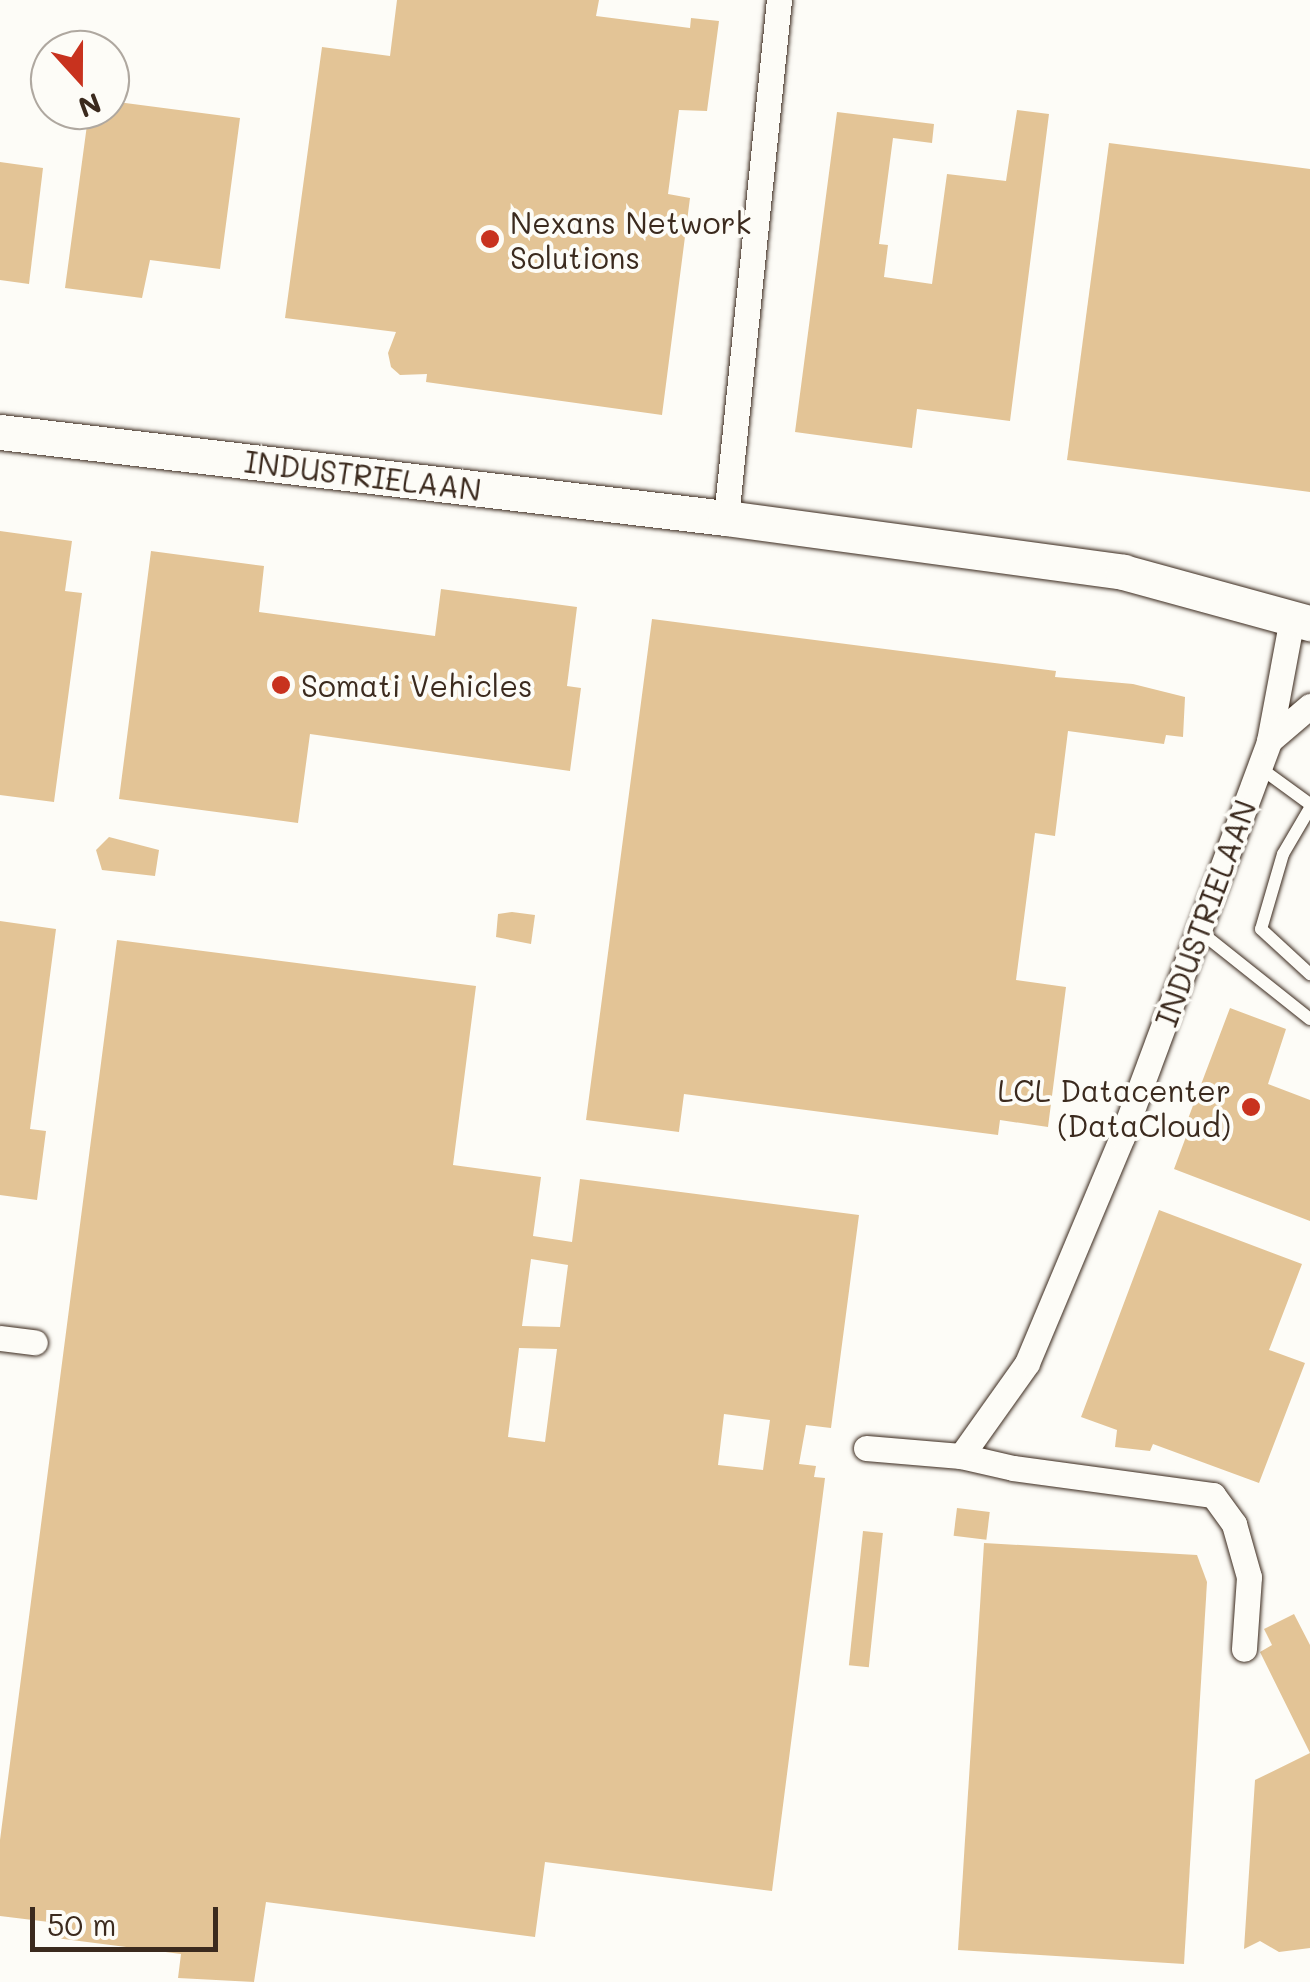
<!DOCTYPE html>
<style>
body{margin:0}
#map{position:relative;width:1310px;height:1982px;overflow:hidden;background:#fdfcf7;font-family:Mali,sans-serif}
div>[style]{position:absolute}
.building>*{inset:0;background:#e3c496;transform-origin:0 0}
.roads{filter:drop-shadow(0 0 2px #3b2a1e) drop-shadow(0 0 2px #3b2a1e)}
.lane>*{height:12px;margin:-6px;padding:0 6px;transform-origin:6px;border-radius:6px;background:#fdfcf7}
.street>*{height:25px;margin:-12.5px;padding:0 12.5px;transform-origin:12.5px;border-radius:12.5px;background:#fdfcf7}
.secondary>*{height:35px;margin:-17.5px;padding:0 17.5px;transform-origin:17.5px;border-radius:17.5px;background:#fdfcf7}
.dots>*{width:28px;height:28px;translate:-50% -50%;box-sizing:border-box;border:5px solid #fdfcf7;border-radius:50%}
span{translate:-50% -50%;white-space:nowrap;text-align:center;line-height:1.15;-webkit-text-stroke:8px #fdfcf7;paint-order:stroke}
.poi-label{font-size:30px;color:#3b2a1e}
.left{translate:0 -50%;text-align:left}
.right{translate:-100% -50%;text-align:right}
.street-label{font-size:30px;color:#3b2a1e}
.north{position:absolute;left:30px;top:30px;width:100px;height:100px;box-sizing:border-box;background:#fdfcf7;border:2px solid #afa8a0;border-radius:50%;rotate:159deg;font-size:28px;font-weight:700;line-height:40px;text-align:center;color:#3b2a1e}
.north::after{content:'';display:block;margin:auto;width:35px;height:45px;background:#c8321e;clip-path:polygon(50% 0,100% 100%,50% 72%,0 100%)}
.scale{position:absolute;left:30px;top:1907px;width:188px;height:45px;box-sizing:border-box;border:5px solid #3b2a1e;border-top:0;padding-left:12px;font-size:30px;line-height:35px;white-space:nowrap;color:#3b2a1e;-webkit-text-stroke:8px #fdfcf7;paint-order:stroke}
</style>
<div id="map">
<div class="building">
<i style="clip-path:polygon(397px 0,599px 0,596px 16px,690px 28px,691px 18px,719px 21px,707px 111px,679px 110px,668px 194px,690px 198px,662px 415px,426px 382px,427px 374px,400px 375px,391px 367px,388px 353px,396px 332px,285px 318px,322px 47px,390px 56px)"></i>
<i style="clip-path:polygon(110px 101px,240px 118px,220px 269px,150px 260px,142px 298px,65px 288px,89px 110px,110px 110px)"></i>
<i style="clip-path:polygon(1017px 110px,1049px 114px,1010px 421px,917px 409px,912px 448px,795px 432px,837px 112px,934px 124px,932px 143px,893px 138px,879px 244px,888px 245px,884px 277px,932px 284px,947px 174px,1006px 181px)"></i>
<i style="clip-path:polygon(1109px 143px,1310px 169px,1310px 492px,1067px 460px)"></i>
<i style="clip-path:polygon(0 162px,43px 168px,29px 284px,0 280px)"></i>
<i style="clip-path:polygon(0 531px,72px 541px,65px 591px,82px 593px,54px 802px,0 795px)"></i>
<i style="clip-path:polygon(151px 551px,264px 566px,259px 612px,435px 636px,441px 589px,577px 607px,567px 686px,581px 688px,570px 771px,310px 734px,298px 823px,119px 799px)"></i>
<i style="clip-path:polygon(652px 619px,1056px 671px,1055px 677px,1133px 684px,1185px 697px,1183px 737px,1166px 735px,1164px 744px,1068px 731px,1055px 836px,1035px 833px,1016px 980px,1066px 987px,1048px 1127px,1000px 1120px,998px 1135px,684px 1094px,679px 1132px,586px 1120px)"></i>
<i style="clip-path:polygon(109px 837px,159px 850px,155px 876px,102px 870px,96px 850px)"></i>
<i style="clip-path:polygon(512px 912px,535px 915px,531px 944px,496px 937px,498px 914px)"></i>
<i style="clip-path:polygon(0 921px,56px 929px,30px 1129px,46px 1131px,37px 1200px,0 1195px)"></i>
<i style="clip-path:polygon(evenodd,117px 940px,476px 986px,453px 1165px,541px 1177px,533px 1236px,572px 1242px,580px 1179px,859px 1215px,831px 1428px,806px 1425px,799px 1464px,816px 1466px,814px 1477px,825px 1478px,772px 1891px,545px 1862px,535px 1937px,266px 1902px,254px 1982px,178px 1978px,181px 1954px,48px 1937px,49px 1922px,0 1916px,0 1840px,117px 940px,531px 1259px,568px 1265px,560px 1327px,522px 1326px,531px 1259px,117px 940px,519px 1348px,557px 1349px,545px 1442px,508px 1437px,519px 1348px,117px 940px,724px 1414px,770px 1420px,763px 1470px,718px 1465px,724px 1414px)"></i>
<i style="clip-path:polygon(1230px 1008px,1286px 1029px,1268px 1084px,1310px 1100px,1310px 1221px,1174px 1169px,1187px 1134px,1183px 1132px)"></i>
<i style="clip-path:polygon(1159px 1210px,1302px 1264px,1269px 1350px,1305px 1363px,1259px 1483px,1153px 1444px,1150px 1451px,1115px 1447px,1117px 1430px,1081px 1417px)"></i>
<i style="left:957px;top:1508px;width:33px;height:28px;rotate:7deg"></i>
<i style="left:863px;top:1531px;width:20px;height:135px;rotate:6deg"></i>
<i style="clip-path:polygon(984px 1543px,1197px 1555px,1207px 1582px,1184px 1964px,958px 1950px)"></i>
<i style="clip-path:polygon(1294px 1614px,1310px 1645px,1310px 1948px,1279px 1952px,1260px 1941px,1244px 1949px,1255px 1780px,1310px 1753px,1260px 1652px,1272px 1645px,1264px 1629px)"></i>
</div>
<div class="roads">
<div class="lane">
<i style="left:1259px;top:767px;width:63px;rotate:36deg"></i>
<i style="left:1310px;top:808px;width:53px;rotate:120.4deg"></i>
<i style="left:1283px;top:854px;width:78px;rotate:106.3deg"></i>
<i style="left:1261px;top:929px;width:67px;rotate:42.6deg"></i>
<i style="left:1198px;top:930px;width:143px;rotate:38.5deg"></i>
</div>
<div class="street">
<i style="left:726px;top:518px;width:521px;rotate:-84.16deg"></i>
<i style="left:1269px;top:741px;width:125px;rotate:-79.4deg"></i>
<i style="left:0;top:1338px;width:35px;rotate:7deg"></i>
<i style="left:866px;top:1448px;width:95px;rotate:4.8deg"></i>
<i style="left:961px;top:1456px;width:53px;rotate:13deg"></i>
<i style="left:1013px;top:1468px;width:202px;rotate:7.7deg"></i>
<i style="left:1213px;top:1495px;width:36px;rotate:54deg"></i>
<i style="left:1234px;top:1524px;width:55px;rotate:74.2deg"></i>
<i style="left:1249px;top:1577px;width:72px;rotate:94deg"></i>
<i style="left:961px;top:1456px;width:114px;rotate:-54.6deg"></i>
<i style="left:1027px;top:1363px;width:245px;rotate:-67.2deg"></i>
<i style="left:1122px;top:1137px;width:422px;rotate:-69.6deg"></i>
<i style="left:1269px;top:741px;width:54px;rotate:-40.5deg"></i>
</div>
<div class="secondary">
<i style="left:0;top:432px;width:731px;rotate:6.76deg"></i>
<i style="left:726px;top:518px;width:401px;rotate:7.7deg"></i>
<i style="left:1123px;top:572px;width:194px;rotate:15.3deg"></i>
</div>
</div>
<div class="dots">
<i style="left:490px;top:239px;background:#c8321e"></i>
<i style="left:281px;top:685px;background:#c8321e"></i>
<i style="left:1251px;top:1107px;background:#c8321e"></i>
</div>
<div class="poi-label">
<span class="left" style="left:510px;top:239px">Nexans Network<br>Solutions</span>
<span class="left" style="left:301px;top:685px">Somati Vehicles</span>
<span class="right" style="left:1231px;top:1107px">LCL Datacenter<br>(DataCloud)</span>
</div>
<div class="street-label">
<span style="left:363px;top:475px;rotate:7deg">INDUSTRIELAAN</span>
<span style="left:1205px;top:913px;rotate:-70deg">INDUSTRIELAAN</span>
</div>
<div class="north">N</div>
<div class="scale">50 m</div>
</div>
